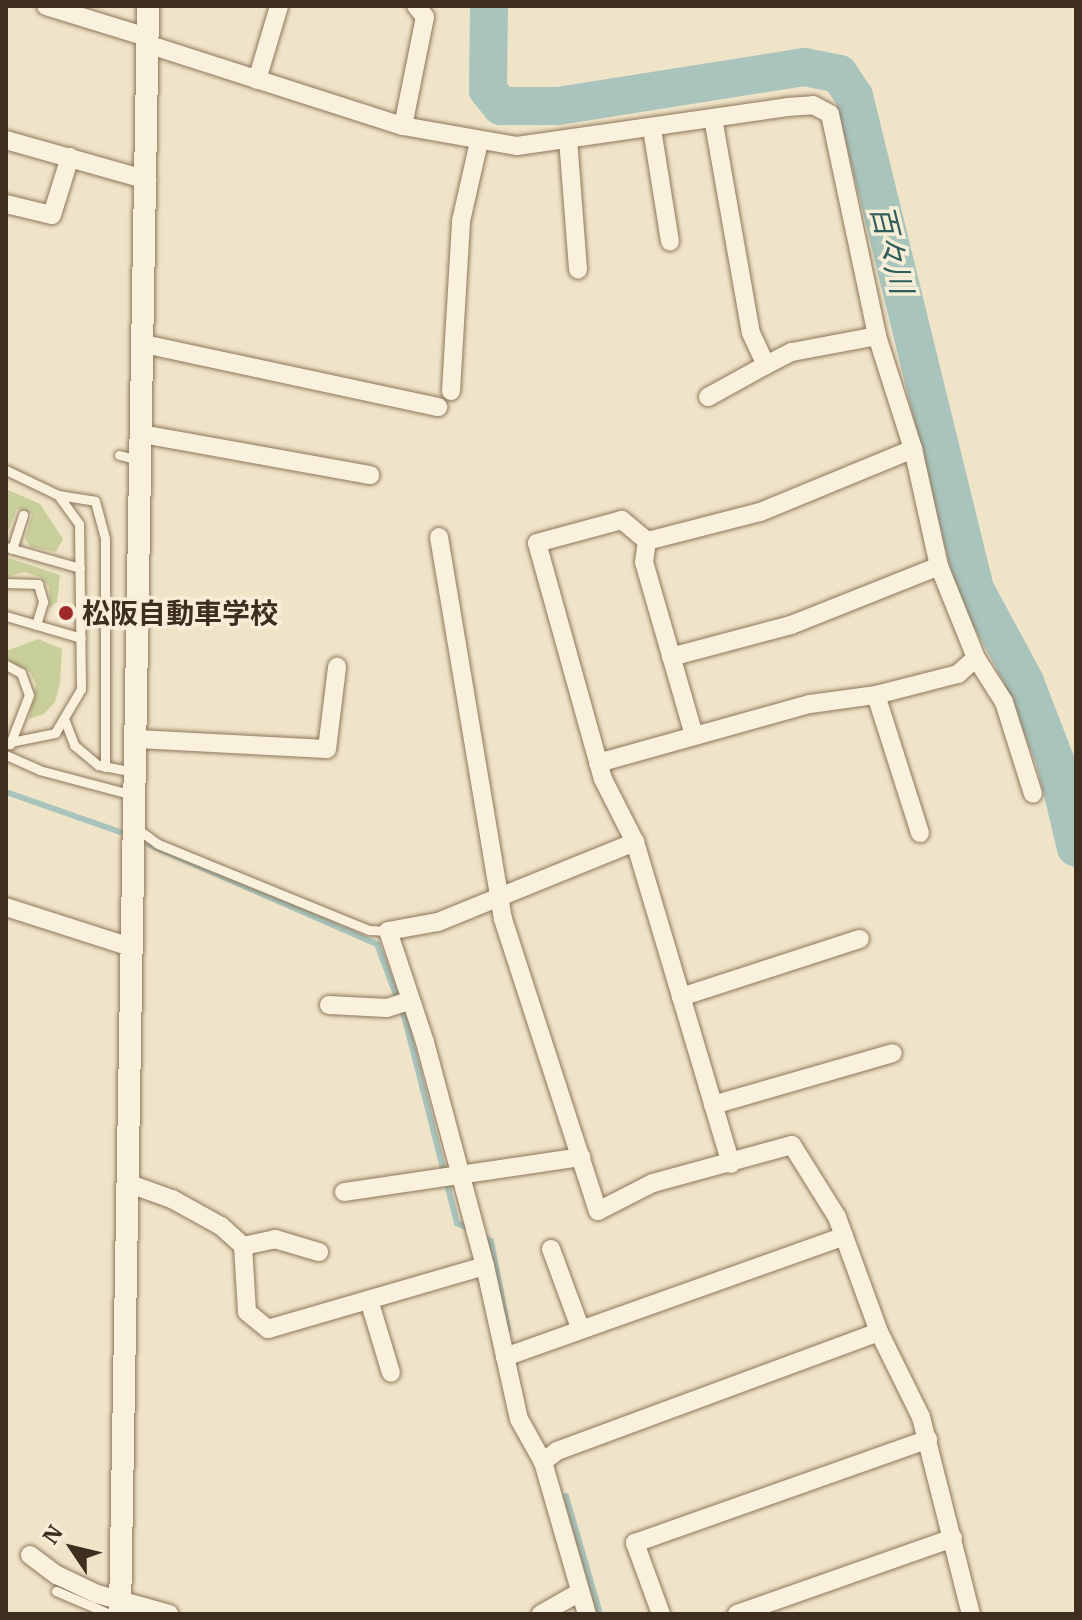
<!DOCTYPE html>
<meta charset="utf-8">
<style>
body{margin:0}
#map{position:relative;width:1082px;height:1620px;overflow:hidden;background:#f0e4c8;font-family:"IBM Plex Serif","Noto Sans JP",serif}
div>[style]{position:absolute}
.green>*{inset:0;background:#c9cf9b}
.stream>*{height:6px;margin:-3px;padding:0 3px;transform-origin:3px;border-radius:3px;background:#a9c4bc}
.river>*{height:38px;margin:-19px;padding:0 19px;transform-origin:19px;border-radius:19px;background:#a9c4bc}
.roads{filter:drop-shadow(0 0 2px #8d765c) drop-shadow(0 0 2px #8d765c)}
.service>*{height:9px;margin:-4.5px;padding:0 4.5px;transform-origin:4.5px;border-radius:4.5px;background:#faf1dc}
.minor>*{height:18px;margin:-9px;padding:0 9px;transform-origin:9px;border-radius:9px;background:#faf1dc}
.tertiary>*{height:22px;margin:-11px;padding:0 11px;transform-origin:11px;border-radius:11px;background:#faf1dc}
.dots>*{width:22px;height:22px;translate:-50% -50%;box-sizing:border-box;border:4px solid #f7eed8;border-radius:50%}
span{translate:-50% -50%;white-space:nowrap;text-align:center;line-height:1.15;-webkit-text-stroke:7px #f7eed8;paint-order:stroke}
.poi-label{font-size:28px;color:#3d2e20;font-weight:700}
.left{translate:0 -50%;text-align:left}
.water-label{font-size:30px;color:#2f5d5a;font-style:italic}
.frame{position:absolute;inset:0;border:8px solid #3d2e20;pointer-events:none}
.north{position:absolute;left:32px;top:1508px;width:80px;height:80px;-webkit-text-stroke:6px #f7eed8;paint-order:stroke;rotate:305deg;font-size:22px;font-weight:700;line-height:32px;text-align:center;color:#3d2e20}
.north::after{content:'';display:block;margin:auto;width:28px;height:36px;background:#3d2e20;clip-path:polygon(50% 0,100% 100%,50% 72%,0 100%)}
</style>
<div id="map">
<div class="green">
<i style="clip-path:polygon(6px 489px,40px 504px,63px 539px,56px 552px,31px 547px,25px 539px,32px 514px,17px 509px,6px 536px)"></i>
<i style="clip-path:polygon(6px 557px,60px 575px,57px 602px,50px 608px,49px 587px,40px 577px,25px 572px,6px 577px)"></i>
<i style="clip-path:polygon(38px 639px,62px 649px,60px 683px,55px 702px,44px 714px,29px 719px,36px 684px,30px 672px,6px 659px,6px 651px)"></i>
</div>
<div class="stream">
<i style="left:6px;top:792px;width:124px;rotate:19.3deg"></i>
<i style="left:150px;top:845px;width:248px;rotate:23.6deg"></i>
<i style="left:377px;top:944px;width:80px;rotate:69.5deg"></i>
<i style="left:405px;top:1019px;width:211px;rotate:75.7deg"></i>
<i style="left:457px;top:1223px;width:17px;rotate:25deg"></i>
<i style="left:481px;top:1236px;width:11px;rotate:27deg"></i>
<i style="left:491px;top:1241px;width:90px;rotate:79.1deg"></i>
<i style="left:566px;top:1496px;width:123px;rotate:73.9deg"></i>
</div>
<div class="river">
<i style="left:489px;top:6px;width:84px;rotate:90.7deg"></i>
<i style="left:488px;top:90px;width:21px;rotate:51deg"></i>
<i style="left:501px;top:106px;width:57px"></i>
<i style="left:558px;top:106px;width:249px;rotate:-9deg"></i>
<i style="left:804px;top:67px;width:36px;rotate:11deg"></i>
<i style="left:839px;top:74px;width:27px;rotate:56deg"></i>
<i style="left:854px;top:96px;width:508px;rotate:76.21deg"></i>
<i style="left:975px;top:589px;width:106px;rotate:61.7deg"></i>
<i style="left:1025px;top:682px;width:84px;rotate:69deg"></i>
<i style="left:1055px;top:760px;width:90px;rotate:76.6deg"></i>
</div>
<div class="roads">
<div class="service">
<i style="left:119px;top:455px;width:21px;rotate:14deg"></i>
<i style="left:6px;top:470px;width:58px;rotate:25.7deg"></i>
<i style="left:58px;top:495px;width:36px;rotate:54deg"></i>
<i style="left:79px;top:524px;width:165px;rotate:89.3deg"></i>
<i style="left:81px;top:689px;width:51px;rotate:120.6deg"></i>
<i style="left:55px;top:733px;width:50px;rotate:168.5deg"></i>
<i style="left:58px;top:495px;width:37px;rotate:9deg"></i>
<i style="left:95px;top:501px;width:39px;rotate:75deg"></i>
<i style="left:105px;top:539px;width:228px;rotate:90deg"></i>
<i style="left:6px;top:547px;width:77px;rotate:15.8deg"></i>
<i style="left:12px;top:549px;width:36px;rotate:-72deg"></i>
<i style="left:6px;top:583px;width:32px;rotate:2deg"></i>
<i style="left:38px;top:584px;width:19px;rotate:74deg"></i>
<i style="left:43px;top:602px;width:24px;rotate:107deg"></i>
<i style="left:6px;top:616px;width:78px;rotate:16.3deg"></i>
<i style="left:6px;top:665px;width:17px;rotate:28deg"></i>
<i style="left:21px;top:673px;width:23px;rotate:70deg"></i>
<i style="left:29px;top:695px;width:53px;rotate:111.2deg"></i>
<i style="left:65px;top:721px;width:26px;rotate:69deg"></i>
<i style="left:74px;top:745px;width:31px;rotate:40deg"></i>
<i style="left:98px;top:765px;width:36px;rotate:11deg"></i>
<i style="left:6px;top:755px;width:36px;rotate:24deg"></i>
<i style="left:39px;top:770px;width:97px;rotate:14.9deg"></i>
<i style="left:136px;top:828px;width:27px;rotate:36deg"></i>
<i style="left:158px;top:844px;width:228px;rotate:22.2deg"></i>
<i style="left:369px;top:930px;width:19px;rotate:3deg"></i>
<i style="left:56px;top:1591px;width:59px;rotate:23.1deg"></i>
</div>
<div class="minor">
<i style="left:46px;top:6px;width:106px;rotate:17.1deg"></i>
<i style="left:147px;top:44px;width:269px;rotate:17.8deg"></i>
<i style="left:403px;top:126px;width:116px;rotate:10deg"></i>
<i style="left:517px;top:146px;width:273px;rotate:-8.2deg"></i>
<i style="left:787px;top:107px;width:26px;rotate:-4deg"></i>
<i style="left:813px;top:105px;width:19px;rotate:28deg"></i>
<i style="left:830px;top:114px;width:227px;rotate:78deg"></i>
<i style="left:877px;top:336px;width:119px;rotate:72.3deg"></i>
<i style="left:913px;top:449px;width:165px;rotate:157.6deg"></i>
<i style="left:760px;top:512px;width:117px;rotate:165.6deg"></i>
<i style="left:647px;top:541px;width:33px;rotate:-140deg"></i>
<i style="left:622px;top:520px;width:88px;rotate:164.9deg"></i>
<i style="left:537px;top:543px;width:245px;rotate:74.4deg"></i>
<i style="left:603px;top:779px;width:71px;rotate:63.1deg"></i>
<i style="left:635px;top:842px;width:336px;rotate:73.4deg"></i>
<i style="left:257px;top:80px;width:77px;rotate:-73.4deg"></i>
<i style="left:713px;top:118px;width:218px;rotate:80deg"></i>
<i style="left:751px;top:333px;width:35px;rotate:65deg"></i>
<i style="left:766px;top:365px;width:29px;rotate:-27deg"></i>
<i style="left:792px;top:352px;width:86px;rotate:-10.7deg"></i>
<i style="left:403px;top:126px;width:111px;rotate:-78.6deg"></i>
<i style="left:425px;top:17px;width:14px;rotate:-129deg"></i>
<i style="left:652px;top:129px;width:114px;rotate:80.9deg"></i>
<i style="left:568px;top:139px;width:131px;rotate:85.6deg"></i>
<i style="left:6px;top:140px;width:147px;rotate:15.8deg"></i>
<i style="left:6px;top:204px;width:47px;rotate:13.4deg"></i>
<i style="left:52px;top:215px;width:61px;rotate:-72.8deg"></i>
<i style="left:144px;top:344px;width:301px;rotate:12.1deg"></i>
<i style="left:451px;top:391px;width:170px;rotate:-86.6deg"></i>
<i style="left:461px;top:221px;width:81px;rotate:-77.2deg"></i>
<i style="left:708px;top:397px;width:66px;rotate:-28.9deg"></i>
<i style="left:142px;top:434px;width:232px;rotate:10.2deg"></i>
<i style="left:439px;top:537px;width:387px;rotate:80.5deg"></i>
<i style="left:503px;top:919px;width:307px;rotate:72deg"></i>
<i style="left:598px;top:1211px;width:62px;rotate:-27deg"></i>
<i style="left:653px;top:1183px;width:144px;rotate:-15.3deg"></i>
<i style="left:792px;top:1145px;width:85px;rotate:58deg"></i>
<i style="left:837px;top:1217px;width:122px;rotate:69.9deg"></i>
<i style="left:879px;top:1332px;width:95px;rotate:63.7deg"></i>
<i style="left:921px;top:1417px;width:203px;rotate:75.8deg"></i>
<i style="left:647px;top:541px;width:21px;rotate:98deg"></i>
<i style="left:644px;top:562px;width:180px;rotate:73.9deg"></i>
<i style="left:671px;top:657px;width:124px;rotate:-14.9deg"></i>
<i style="left:791px;top:625px;width:159px;rotate:-21.7deg"></i>
<i style="left:976px;top:658px;width:52px;rotate:57.5deg"></i>
<i style="left:1004px;top:702px;width:96px;rotate:72.5deg"></i>
<i style="left:876px;top:695px;width:145px;rotate:72.3deg"></i>
<i style="left:137px;top:739px;width:190px;rotate:3deg"></i>
<i style="left:327px;top:749px;width:83px;rotate:-83deg"></i>
<i style="left:598px;top:763px;width:220px;rotate:-15.6deg"></i>
<i style="left:810px;top:704px;width:67px;rotate:-7.8deg"></i>
<i style="left:876px;top:695px;width:85px;rotate:-14.4deg"></i>
<i style="left:958px;top:674px;width:24px;rotate:-42deg"></i>
<i style="left:976px;top:658px;width:99px;rotate:-111.9deg"></i>
<i style="left:939px;top:566px;width:120px;rotate:-102.5deg"></i>
<i style="left:6px;top:907px;width:134px;rotate:17.8deg"></i>
<i style="left:681px;top:997px;width:188px;rotate:-18deg"></i>
<i style="left:329px;top:1005px;width:58px;rotate:3deg"></i>
<i style="left:387px;top:1008px;width:23px;rotate:-18deg"></i>
<i style="left:713px;top:1105px;width:187px;rotate:-16.1deg"></i>
<i style="left:130px;top:1184px;width:45px;rotate:19.7deg"></i>
<i style="left:172px;top:1199px;width:56px;rotate:28.9deg"></i>
<i style="left:221px;top:1226px;width:30px;rotate:42deg"></i>
<i style="left:243px;top:1246px;width:66px;rotate:86.5deg"></i>
<i style="left:247px;top:1312px;width:27px;rotate:39deg"></i>
<i style="left:268px;top:1329px;width:226px;rotate:-16.2deg"></i>
<i style="left:485px;top:1266px;width:232px;rotate:-105deg"></i>
<i style="left:425px;top:1042px;width:117px;rotate:-108.4deg"></i>
<i style="left:388px;top:931px;width:51px;rotate:-10.2deg"></i>
<i style="left:438px;top:922px;width:213px;rotate:-22.1deg"></i>
<i style="left:344px;top:1192px;width:240px;rotate:-8.4deg"></i>
<i style="left:243px;top:1246px;width:33px;rotate:-12deg"></i>
<i style="left:275px;top:1239px;width:46px;rotate:16.5deg"></i>
<i style="left:551px;top:1249px;width:86px;rotate:69.7deg"></i>
<i style="left:485px;top:1266px;width:157px;rotate:77.5deg"></i>
<i style="left:519px;top:1419px;width:49px;rotate:60.8deg"></i>
<i style="left:543px;top:1462px;width:158px;rotate:73.9deg"></i>
<i style="left:369px;top:1300px;width:76px;rotate:73.2deg"></i>
<i style="left:505px;top:1357px;width:360px;rotate:-19.6deg"></i>
<i style="left:543px;top:1462px;width:18px;rotate:-38deg"></i>
<i style="left:557px;top:1451px;width:343px;rotate:-20.3deg"></i>
<i style="left:30px;top:1555px;width:34px;rotate:37deg"></i>
<i style="left:57px;top:1575px;width:44px;rotate:25.4deg"></i>
<i style="left:97px;top:1594px;width:75px;rotate:15.5deg"></i>
<i style="left:541px;top:1614px;width:45px;rotate:-29.4deg"></i>
<i style="left:661px;top:1614px;width:76px;rotate:-110.1deg"></i>
<i style="left:635px;top:1543px;width:311px;rotate:-19.5deg"></i>
<i style="left:737px;top:1614px;width:229px;rotate:-19.4deg"></i>
</div>
<div class="tertiary">
<i style="left:120px;top:1614px;width:1608px;rotate:-89deg"></i>
</div>
</div>
<div class="dots">
<i style="left:66px;top:613px;background:#9e2a2b"></i>
</div>
<div class="poi-label">
<span class="left" style="left:82px;top:613px">松阪自動車学校</span>
</div>
<div class="water-label">
<span style="left:892px;top:249px;rotate:76deg">百々川</span>
</div>
<div class="frame"></div>
<div class="north">N</div>
</div>
